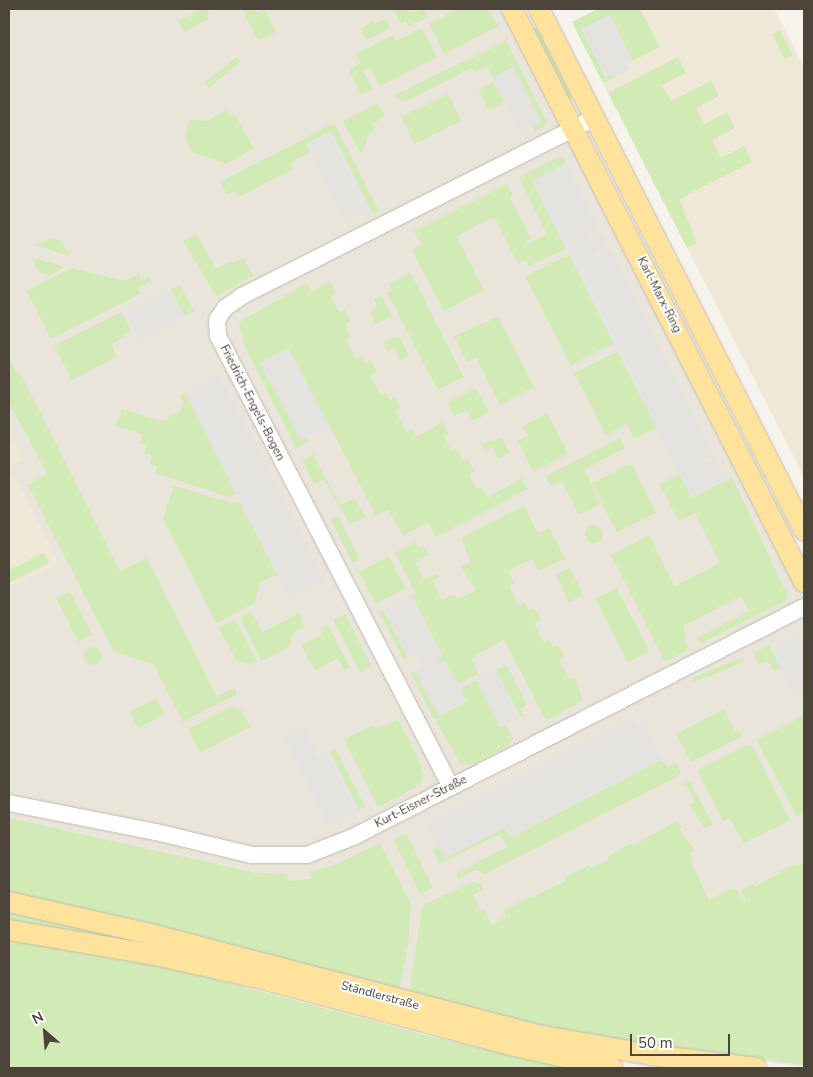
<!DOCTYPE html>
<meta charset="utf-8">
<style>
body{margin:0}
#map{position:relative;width:813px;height:1077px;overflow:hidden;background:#f6f3ec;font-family:"Nunito Sans",sans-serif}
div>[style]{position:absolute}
.residential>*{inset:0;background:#eae5da}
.education>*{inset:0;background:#efe8d6}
.green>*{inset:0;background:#d2eab5;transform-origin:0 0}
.round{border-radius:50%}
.parking>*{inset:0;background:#e5e3e0;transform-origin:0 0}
.roads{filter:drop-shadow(0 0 1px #c2bbae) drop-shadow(0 0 1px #c2bbae)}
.minor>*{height:16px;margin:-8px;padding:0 8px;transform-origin:8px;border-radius:8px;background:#fff}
.major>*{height:20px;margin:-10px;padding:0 10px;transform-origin:10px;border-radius:10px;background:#ffe39c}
span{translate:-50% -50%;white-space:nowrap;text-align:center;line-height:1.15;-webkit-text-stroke:4px #fff;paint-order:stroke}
.street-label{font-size:12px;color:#4b4439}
.frame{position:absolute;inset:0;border:10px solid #4b4439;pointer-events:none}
.north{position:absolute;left:20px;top:1007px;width:50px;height:50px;-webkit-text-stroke:4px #fff;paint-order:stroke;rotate:333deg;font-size:14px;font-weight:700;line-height:20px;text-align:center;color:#4b4439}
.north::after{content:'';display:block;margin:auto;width:18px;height:22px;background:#4b4439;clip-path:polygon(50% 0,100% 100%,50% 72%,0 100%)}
.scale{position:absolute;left:630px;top:1034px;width:100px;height:22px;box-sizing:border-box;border:2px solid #4b4439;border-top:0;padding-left:6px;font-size:15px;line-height:18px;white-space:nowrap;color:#4b4439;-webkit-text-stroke:4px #fff;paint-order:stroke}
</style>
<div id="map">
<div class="residential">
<i style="clip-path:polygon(9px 9px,499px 9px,504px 16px,508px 14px,610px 224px,615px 222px,643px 279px,639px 281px,698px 388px,697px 395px,723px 447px,729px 448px,760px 518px,766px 521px,765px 528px,777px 553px,781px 551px,804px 598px,804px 1067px,604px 1040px,9px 897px)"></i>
</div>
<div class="education">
<i style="clip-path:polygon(598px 9px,774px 9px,804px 68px,804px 477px,572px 22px)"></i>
<i style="clip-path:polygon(9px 433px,23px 460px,9px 467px,58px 563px,9px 588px)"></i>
</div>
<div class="green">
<i style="clip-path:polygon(201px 9px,209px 9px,208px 19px,184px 32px,178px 21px)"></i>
<i style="clip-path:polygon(242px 9px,253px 9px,256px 13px,264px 9px,276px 32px,258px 41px)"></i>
<i style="clip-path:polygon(393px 9px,407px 9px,410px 13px,424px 9px,428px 17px,408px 26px,406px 21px,401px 24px)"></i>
<i style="clip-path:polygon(458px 9px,488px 9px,498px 26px,444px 54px,429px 24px)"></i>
<i style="clip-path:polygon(598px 9px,640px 9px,660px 47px,633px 61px,610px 15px,605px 77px,613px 73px,615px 77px,603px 83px,572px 22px)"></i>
<i style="clip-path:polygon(386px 18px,390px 28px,366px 40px,361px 29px,373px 20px,375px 24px)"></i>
<i style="left:539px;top:26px;width:79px;height:9px;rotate:63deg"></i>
<i style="clip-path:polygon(422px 28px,437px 57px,380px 86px,370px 68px,364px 72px,373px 89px,362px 95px,349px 70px,361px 63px,356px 54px,393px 35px,396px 41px)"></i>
<i style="left:780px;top:30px;width:28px;height:9px;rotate:63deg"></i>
<i style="clip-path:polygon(506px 41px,547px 122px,543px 128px,535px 132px,532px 126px,541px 122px,513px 67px,493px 78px,487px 66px,475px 72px,472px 68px,405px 102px,393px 96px)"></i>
<i style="left:237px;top:57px;width:6px;height:41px;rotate:51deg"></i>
<i style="clip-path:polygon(678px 57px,686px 73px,662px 85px,671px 101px,711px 81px,719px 96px,696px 108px,704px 124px,727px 113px,735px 128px,712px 140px,721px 158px,744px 146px,752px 162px,679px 199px,697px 243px,687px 248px,608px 93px)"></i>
<i style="left:493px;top:82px;width:23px;height:17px;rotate:61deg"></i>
<i style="left:448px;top:94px;width:30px;height:52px;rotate:64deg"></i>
<i style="clip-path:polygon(378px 103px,385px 117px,372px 124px,375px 130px,369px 134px,361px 154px,343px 121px)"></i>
<i style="clip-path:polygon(227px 110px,230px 116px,235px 114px,254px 149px,226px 164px,192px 152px,185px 137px,190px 120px,206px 121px)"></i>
<i style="clip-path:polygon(334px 123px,379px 211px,373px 214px,331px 131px,306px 144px,310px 152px,290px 163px,293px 169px,239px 197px,235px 191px,227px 195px,220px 182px)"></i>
<i style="clip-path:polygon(558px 157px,563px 158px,566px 163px,532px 181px,566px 248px,529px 266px,526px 260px,518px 263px,494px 217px,457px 236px,484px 290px,444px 311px,412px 250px,421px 245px,414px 231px,507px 184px,513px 195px,510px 197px,531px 238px,526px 241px,527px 244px,547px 234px,519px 177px)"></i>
<i style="clip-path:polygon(197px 234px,215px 268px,244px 258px,253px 276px,216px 296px,183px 241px)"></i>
<i style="clip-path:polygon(51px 238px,62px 241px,69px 256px,36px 245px)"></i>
<i style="left:569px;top:254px;width:100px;height:49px;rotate:63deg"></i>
<i style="clip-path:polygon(31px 257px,65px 267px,50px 275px,39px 272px)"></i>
<i style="clip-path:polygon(71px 268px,124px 281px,139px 274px,142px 280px,148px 276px,151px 282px,138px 289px,140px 294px,51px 339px,27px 291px)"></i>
<i style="clip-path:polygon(411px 273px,464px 377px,438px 390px,387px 293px,392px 290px,389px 284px)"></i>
<i style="clip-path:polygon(330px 281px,336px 293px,331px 297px,339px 312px,345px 310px,351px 321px,345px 324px,351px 336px,346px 339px,356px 359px,362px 356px,365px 363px,371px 360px,377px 372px,371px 376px,381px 395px,386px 393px,390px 400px,395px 397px,401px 409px,396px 412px,406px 432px,412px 429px,416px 437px,443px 422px,449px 434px,444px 436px,451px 451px,457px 449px,463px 461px,468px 459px,474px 471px,469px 474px,476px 489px,482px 487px,487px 498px,522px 478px,528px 489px,436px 537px,428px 523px,403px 536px,389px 510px,376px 516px,289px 348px,261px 363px,301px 441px,308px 437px,309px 441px,296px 448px,244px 345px,239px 322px,307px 283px,312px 292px)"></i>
<i style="left:180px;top:285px;width:30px;height:10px;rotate:63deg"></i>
<i style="clip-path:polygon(382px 296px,392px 316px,376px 324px,370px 312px,377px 307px,374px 299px)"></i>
<i style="clip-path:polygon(121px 312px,131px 331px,112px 344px,116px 357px,72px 380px,54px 346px)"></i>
<i style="clip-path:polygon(498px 317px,534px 387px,500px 405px,476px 358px,467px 362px,454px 336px)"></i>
<i style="clip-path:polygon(399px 335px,409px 356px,400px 360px,394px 348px,387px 352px,383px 343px)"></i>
<i style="clip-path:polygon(618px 351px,657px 428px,634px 439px,627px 424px,606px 435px,574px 373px)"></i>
<i style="clip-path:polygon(9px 358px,16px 372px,19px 371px,120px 571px,147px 558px,217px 697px,234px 688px,237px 694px,183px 722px,153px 664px,114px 652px,28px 485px,47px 474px,9px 403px)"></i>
<i style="clip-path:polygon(476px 388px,489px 413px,473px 421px,467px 410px,454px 416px,448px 402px)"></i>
<i style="clip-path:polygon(185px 393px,236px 494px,229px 497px,155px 473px,157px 466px,150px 464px,152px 456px,144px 453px,147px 445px,140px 443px,143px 435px,116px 426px,122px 409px,162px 421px,181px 411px,184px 402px,180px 395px)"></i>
<i style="clip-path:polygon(547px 413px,568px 454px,533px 472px,518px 441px,528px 436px,523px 426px)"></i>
<i style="clip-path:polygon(502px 438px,510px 453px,498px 459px,492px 447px,485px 450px,482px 444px)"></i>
<i style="clip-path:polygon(620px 438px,625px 448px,584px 470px,601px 504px,579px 515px,562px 481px,551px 486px,546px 476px)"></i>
<i style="clip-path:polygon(313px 454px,340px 505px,355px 498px,365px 517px,350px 524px,324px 480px,314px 484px,302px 460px)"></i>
<i style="left:631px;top:463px;width:56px;height:44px;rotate:63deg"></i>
<i style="clip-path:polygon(680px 474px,692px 497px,732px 477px,788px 596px,786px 601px,700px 644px,697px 638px,749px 611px,741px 596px,684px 625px,688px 650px,665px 662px,611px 555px,649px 535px,674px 586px,720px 563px,695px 513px,678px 521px,660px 484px)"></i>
<i style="clip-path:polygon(174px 486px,233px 503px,239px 501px,277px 575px,260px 583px,255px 603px,216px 623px,163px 518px)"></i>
<i style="clip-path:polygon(524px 506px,538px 533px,549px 528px,565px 559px,538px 571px,532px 559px,508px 571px,514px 583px,509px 586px,519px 606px,525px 603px,528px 610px,534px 607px,540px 620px,534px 623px,544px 643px,549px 640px,553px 647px,558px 645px,564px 656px,559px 660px,569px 679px,575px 677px,583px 701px,546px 721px,504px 640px,471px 658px,478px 674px,458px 684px,445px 661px,440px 663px,437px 658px,442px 655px,412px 596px,416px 593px,395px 553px,416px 542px,418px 547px,423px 546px,428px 555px,415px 562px,424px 580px,437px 574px,439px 577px,432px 581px,442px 600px,454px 594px,458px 599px,476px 590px,461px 567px,471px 562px,461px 538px)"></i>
<i style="left:338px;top:516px;width:48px;height:8px;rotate:63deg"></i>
<i class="round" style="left:585px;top:525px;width:18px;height:18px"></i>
<i style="clip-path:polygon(44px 553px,49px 563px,9px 583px,9px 570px)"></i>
<i style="left:389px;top:556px;width:36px;height:34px;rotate:63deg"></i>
<i style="left:570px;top:568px;width:30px;height:16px;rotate:64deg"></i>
<i style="left:617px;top:588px;width:71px;height:24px;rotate:63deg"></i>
<i style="left:70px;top:591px;width:49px;height:16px;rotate:63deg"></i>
<i style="clip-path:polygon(384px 610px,408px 658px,404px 660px,379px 612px)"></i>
<i style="clip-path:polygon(251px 611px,262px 632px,299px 613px,305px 626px,294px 632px,289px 647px,262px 661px,240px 617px)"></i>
<i style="left:345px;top:614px;width:59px;height:13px;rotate:63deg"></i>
<i style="clip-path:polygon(235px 619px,257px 662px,252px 665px,236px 660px,219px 628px)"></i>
<i style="clip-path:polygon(328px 625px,350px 667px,344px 670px,338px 658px,315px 671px,301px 645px,321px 635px,322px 628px)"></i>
<i style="clip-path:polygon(769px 645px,780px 668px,773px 671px,768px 661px,759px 665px,753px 653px)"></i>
<i class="round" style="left:84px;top:647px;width:18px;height:18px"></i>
<i style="left:743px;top:657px;width:5px;height:55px;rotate:68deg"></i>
<i style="clip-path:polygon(507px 665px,527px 705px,520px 709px,524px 716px,520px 717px,496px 670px)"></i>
<i style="clip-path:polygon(415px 671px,439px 716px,466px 702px,460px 689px,476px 680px,500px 727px,506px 725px,513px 739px,506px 747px,471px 765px,461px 765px,436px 722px,440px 720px,439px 717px,434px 719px,411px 673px)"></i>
<i style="left:156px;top:698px;width:18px;height:30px;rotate:61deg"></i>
<i style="clip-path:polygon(232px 706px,242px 711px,250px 727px,200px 753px,188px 729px)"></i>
<i style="clip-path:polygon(724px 709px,735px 732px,739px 731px,742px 736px,691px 762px,676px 734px)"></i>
<i style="clip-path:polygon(804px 715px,804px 814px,797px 817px,757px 740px)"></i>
<i style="clip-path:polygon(398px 719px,421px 764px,423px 776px,420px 785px,378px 807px,344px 739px,373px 725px,378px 729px)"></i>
<i style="clip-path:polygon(751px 743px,790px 820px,743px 843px,730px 818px,723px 821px,697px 770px)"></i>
<i style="left:335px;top:748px;width:66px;height:7px;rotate:63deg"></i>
<i style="clip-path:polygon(662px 759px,667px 767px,676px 763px,681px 772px,678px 776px,485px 874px,475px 870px,458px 879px,456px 874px,507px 847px,501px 834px,440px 864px,433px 850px,439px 846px,445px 858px,505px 828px,511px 838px)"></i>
<i style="clip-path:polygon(690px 781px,713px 825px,705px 829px,689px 805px,694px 802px,686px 785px,675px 789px)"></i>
<i style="clip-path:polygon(9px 818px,256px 873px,286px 874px,288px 881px,311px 879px,311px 871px,336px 865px,380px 843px,411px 904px,408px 945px,399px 992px,9px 896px)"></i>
<i style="clip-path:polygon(678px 820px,682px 827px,679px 829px,694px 850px,690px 853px,693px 860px,691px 862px,709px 900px,735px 887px,743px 903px,746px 901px,741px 890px,753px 884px,755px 887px,795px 863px,797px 866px,804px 863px,804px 1065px,579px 1034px,409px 994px,422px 906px,472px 882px,481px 884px,483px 889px,473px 895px,481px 911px,485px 909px,491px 925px,506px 917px,503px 910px,566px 881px,565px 877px,589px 865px,591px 868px,609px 859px,608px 856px,631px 843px,633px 846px)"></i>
<i style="left:406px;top:833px;width:61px;height:14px;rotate:64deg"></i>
<i style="clip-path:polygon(9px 912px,52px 920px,159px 946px,9px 923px)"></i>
<i style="clip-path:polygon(9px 940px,154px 963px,433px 1037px,571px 1068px,9px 1068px)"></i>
</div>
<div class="parking">
<i style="clip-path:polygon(610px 15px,633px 61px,628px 64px,630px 69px,615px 77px,613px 73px,605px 77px,581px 29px)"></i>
<i style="left:513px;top:67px;width:61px;height:23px;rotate:63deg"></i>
<i style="left:331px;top:131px;width:86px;height:28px;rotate:63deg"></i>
<i style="clip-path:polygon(566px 163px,599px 229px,585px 236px,588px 241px,602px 234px,608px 245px,594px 252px,596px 257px,610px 250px,714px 455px,702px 461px,704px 464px,716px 458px,721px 470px,710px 477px,712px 480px,723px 474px,727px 480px,692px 498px,532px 181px)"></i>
<i style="left:171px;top:290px;width:30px;height:51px;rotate:63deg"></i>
<i style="clip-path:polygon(289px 348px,305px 379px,300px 382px,303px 387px,308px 385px,329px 426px,301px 441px,260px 363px)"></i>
<i style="left:220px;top:375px;width:229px;height:39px;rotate:63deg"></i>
<i style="clip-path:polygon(412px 596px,442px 655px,437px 658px,440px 663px,445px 660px,467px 702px,439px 716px,415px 671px,422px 667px,415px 654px,408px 658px,384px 610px)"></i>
<i style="clip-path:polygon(800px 634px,804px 642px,804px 693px,795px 698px,771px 648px)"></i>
<i style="left:496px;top:670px;width:53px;height:22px;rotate:63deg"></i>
<i style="clip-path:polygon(634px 719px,638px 727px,644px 724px,662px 759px,510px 838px,505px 828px,445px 859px,427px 825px)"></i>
<i style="clip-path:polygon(304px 728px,318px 756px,329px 751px,359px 810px,328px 826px,284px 738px)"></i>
</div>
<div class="roads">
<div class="minor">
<i style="left:451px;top:787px;width:508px;rotate:-117.32deg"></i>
<i style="left:218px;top:336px;width:16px;rotate:-94deg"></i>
<i style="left:217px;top:320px;width:14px;rotate:-56deg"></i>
<i style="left:225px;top:308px;width:21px;rotate:-35deg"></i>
<i style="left:242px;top:296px;width:395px;rotate:-26.8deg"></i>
<i style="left:9px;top:803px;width:150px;rotate:11.2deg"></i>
<i style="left:156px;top:832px;width:99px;rotate:13.5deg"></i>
<i style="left:252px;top:855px;width:55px"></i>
<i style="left:307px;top:855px;width:49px;rotate:-21.4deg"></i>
<i style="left:353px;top:837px;width:506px;rotate:-27.02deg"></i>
</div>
<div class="major">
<i style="left:512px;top:9px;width:643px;rotate:63deg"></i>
<i style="left:539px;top:9px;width:585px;rotate:63.04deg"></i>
<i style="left:9px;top:902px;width:149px;rotate:12.8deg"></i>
<i style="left:154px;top:935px;width:402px;rotate:14.6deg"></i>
<i style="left:543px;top:1036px;width:111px;rotate:9.9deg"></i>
<i style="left:652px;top:1055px;width:105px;rotate:7.1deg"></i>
<i style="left:9px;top:930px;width:149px;rotate:9.7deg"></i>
<i style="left:156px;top:955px;width:100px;rotate:12.7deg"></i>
<i style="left:254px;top:977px;width:266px;rotate:14.8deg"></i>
<i style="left:511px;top:1045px;width:104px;rotate:12.8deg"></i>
</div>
</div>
<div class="street-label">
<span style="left:659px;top:295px;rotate:63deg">Karl-Marx-Ring</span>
<span style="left:252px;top:403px;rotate:63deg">Friedrich-Engels-Bogen</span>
<span style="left:421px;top:802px;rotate:-27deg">Kurt-Eisner-Straße</span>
<span style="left:380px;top:996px;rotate:15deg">Ständlerstraße</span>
</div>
<div class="frame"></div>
<div class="north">N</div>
<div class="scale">50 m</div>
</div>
